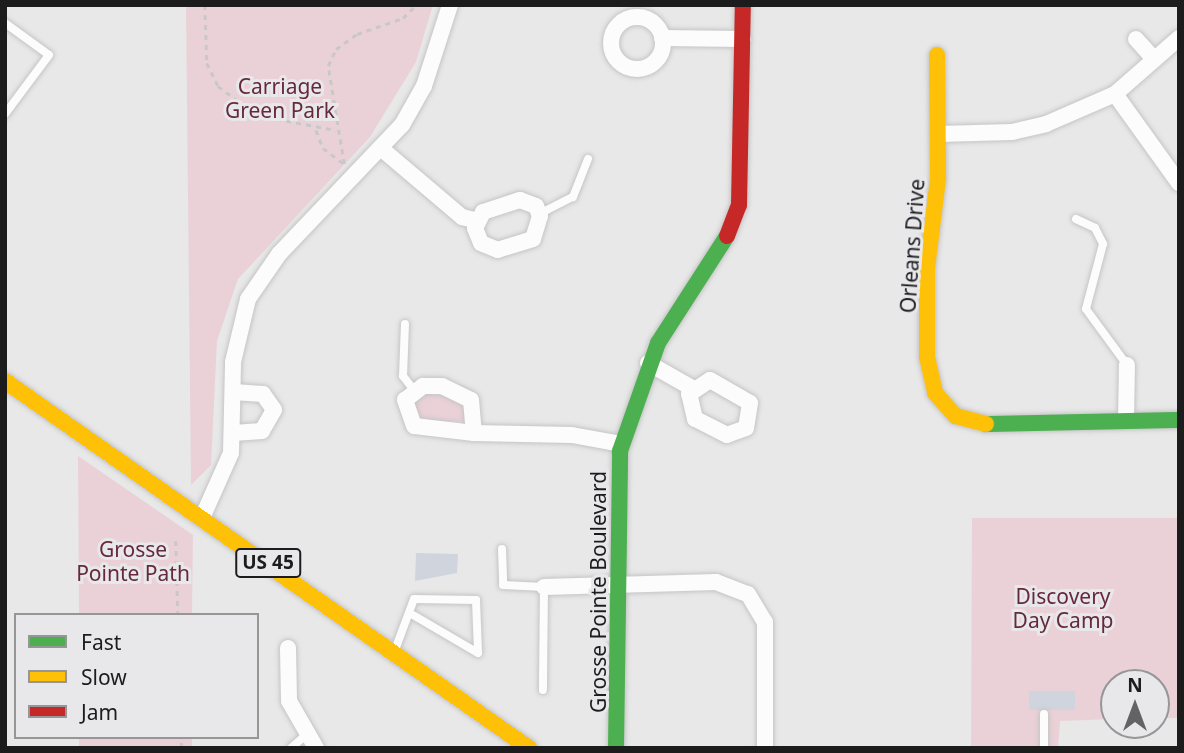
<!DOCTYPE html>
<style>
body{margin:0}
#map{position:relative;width:1184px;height:753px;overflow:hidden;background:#e8e8e9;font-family:"Noto Sans",sans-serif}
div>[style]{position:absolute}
.green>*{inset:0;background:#ead1d7;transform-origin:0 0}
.building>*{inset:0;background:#d0d4dd;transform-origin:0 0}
.path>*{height:2.5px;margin-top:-1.25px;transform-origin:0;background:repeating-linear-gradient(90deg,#c8c8c8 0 5px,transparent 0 10px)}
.roads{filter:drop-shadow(0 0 2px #c5c5c6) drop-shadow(0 0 2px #c5c5c6)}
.lane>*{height:8px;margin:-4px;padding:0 4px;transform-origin:4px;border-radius:4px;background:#fcfcfc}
.street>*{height:16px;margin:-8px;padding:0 8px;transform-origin:8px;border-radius:8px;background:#fcfcfc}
.street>.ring{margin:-8px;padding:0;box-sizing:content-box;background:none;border:16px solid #fcfcfc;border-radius:50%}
.fast>*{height:16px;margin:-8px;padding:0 8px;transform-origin:8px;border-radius:8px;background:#4caf50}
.slow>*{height:16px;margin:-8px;padding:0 8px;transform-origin:8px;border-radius:8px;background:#ffc107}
.jam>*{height:16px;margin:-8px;padding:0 8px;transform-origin:8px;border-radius:8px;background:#c62828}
span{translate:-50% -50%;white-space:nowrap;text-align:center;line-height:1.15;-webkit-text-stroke:6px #e8e7ea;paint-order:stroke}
.shield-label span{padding:2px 5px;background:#e8e7ea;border:2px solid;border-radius:5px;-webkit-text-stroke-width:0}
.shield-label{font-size:19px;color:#1c1c1d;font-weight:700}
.park-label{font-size:21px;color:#66293c}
.street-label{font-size:21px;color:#1c1c1d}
.frame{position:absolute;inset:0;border:7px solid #1c1c1d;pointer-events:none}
.legend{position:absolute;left:14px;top:613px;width:245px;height:126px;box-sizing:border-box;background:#e8e7ea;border:2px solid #969698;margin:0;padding:9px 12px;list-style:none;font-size:21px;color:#1c1c1d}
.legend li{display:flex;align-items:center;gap:14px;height:35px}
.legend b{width:35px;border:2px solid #969698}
.north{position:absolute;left:1100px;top:669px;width:70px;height:70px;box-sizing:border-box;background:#e8e7ea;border:2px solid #969698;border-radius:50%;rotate:0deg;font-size:19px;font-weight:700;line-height:28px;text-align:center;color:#1c1c1d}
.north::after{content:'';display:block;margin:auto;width:24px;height:32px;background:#636364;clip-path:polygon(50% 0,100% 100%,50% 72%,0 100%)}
</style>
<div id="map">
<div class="green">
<i style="clip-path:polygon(186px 5px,433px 5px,416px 62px,370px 137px,238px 279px,217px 341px,211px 465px,191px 485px)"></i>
<i style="clip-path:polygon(424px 393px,459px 398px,467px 411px,464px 421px,417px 421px,412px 400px)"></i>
<i style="clip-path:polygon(78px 456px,193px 535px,192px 615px,79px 615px)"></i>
<i style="clip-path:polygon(972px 518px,1179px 518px,1179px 718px,1156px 718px,1156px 683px,1114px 683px,1114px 719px,1060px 721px,1058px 748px,971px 748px)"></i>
<i style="left:79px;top:737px;width:113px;height:11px"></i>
</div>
<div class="building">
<i style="clip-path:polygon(416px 553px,458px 554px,457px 573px,415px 581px)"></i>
<i style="left:1029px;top:691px;width:46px;height:19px"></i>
</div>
<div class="path">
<i style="left:205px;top:5px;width:58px;rotate:88deg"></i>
<i style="left:207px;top:63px;width:25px;rotate:64deg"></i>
<i style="left:218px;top:86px;width:49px;rotate:36.6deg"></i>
<i style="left:257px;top:115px;width:80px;rotate:10.8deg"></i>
<i style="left:316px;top:130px;width:19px;rotate:69deg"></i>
<i style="left:323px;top:148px;width:26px;rotate:37deg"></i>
<i style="left:344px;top:164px;width:99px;rotate:-99.3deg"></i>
<i style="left:328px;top:66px;width:19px;rotate:-65deg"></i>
<i style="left:336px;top:49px;width:26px;rotate:-36deg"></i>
<i style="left:357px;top:34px;width:49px;rotate:-19.2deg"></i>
<i style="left:403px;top:18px;width:18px;rotate:-45deg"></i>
<i style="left:176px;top:541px;width:74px;rotate:88.5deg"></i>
<i style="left:181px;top:748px;width:11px;rotate:-90deg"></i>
</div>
<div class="roads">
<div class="lane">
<i style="left:5px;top:23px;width:54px;rotate:36deg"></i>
<i style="left:49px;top:55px;width:74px;rotate:126.7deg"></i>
<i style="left:539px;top:214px;width:38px;rotate:-27deg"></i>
<i style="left:573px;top:197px;width:41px;rotate:-68.5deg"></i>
<i style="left:1076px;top:219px;width:21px;rotate:25deg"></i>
<i style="left:1095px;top:228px;width:18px;rotate:63deg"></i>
<i style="left:1103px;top:244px;width:67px;rotate:104.7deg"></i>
<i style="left:1086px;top:309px;width:69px;rotate:53.8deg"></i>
<i style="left:405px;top:324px;width:52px;rotate:92.2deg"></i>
<i style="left:403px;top:376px;width:18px;rotate:52deg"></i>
<i style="left:502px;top:549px;width:36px;rotate:88deg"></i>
<i style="left:503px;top:585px;width:41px;rotate:2.8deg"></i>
<i style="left:544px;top:587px;width:103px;rotate:90.6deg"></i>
<i style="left:395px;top:650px;width:54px;rotate:-69.6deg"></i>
<i style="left:414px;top:599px;width:62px;rotate:0.9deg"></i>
<i style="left:476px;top:600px;width:53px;rotate:87.8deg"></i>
<i style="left:478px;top:653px;width:75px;rotate:-149.7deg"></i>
<i style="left:291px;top:748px;width:21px;rotate:-41deg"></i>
<i style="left:1044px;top:748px;width:34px;rotate:-90deg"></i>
</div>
<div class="street">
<i class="ring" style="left:611px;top:17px;width:36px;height:36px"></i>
<i style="left:662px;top:38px;width:81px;rotate:0.7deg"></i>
<i style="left:1136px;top:39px;width:24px;rotate:48deg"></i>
<i style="left:1115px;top:94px;width:110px;rotate:54.3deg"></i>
<i style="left:938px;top:134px;width:74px;rotate:-1.5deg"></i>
<i style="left:1012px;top:132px;width:35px;rotate:-13deg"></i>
<i style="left:1046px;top:124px;width:75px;rotate:-23.5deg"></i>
<i style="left:1115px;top:94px;width:85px;rotate:-41.2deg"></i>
<i style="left:383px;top:150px;width:104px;rotate:40.3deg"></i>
<i style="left:462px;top:217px;width:16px;rotate:14deg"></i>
<i style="left:520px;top:200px;width:17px;rotate:21deg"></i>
<i style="left:536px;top:206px;width:11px;rotate:68deg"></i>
<i style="left:540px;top:216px;width:24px;rotate:107deg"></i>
<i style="left:533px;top:239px;width:37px;rotate:163deg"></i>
<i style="left:498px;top:250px;width:18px;rotate:-158deg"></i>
<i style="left:481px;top:243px;width:16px;rotate:-112deg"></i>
<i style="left:475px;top:228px;width:18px;rotate:-63deg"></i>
<i style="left:483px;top:212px;width:39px;rotate:-18deg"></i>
<i style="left:648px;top:363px;width:51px;rotate:29.6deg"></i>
<i style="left:710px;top:380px;width:46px;rotate:29.9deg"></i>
<i style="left:750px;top:403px;width:25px;rotate:99deg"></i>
<i style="left:746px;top:428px;width:20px;rotate:160deg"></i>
<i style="left:727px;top:435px;width:36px;rotate:-153deg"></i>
<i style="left:695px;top:419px;width:26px;rotate:-103deg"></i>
<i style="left:689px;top:394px;width:25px;rotate:-34deg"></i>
<i style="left:233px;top:392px;width:30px;rotate:4deg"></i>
<i style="left:263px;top:394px;width:19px;rotate:55deg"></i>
<i style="left:274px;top:410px;width:24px;rotate:120deg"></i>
<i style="left:262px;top:431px;width:29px;rotate:176deg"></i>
<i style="left:1126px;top:420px;width:55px;rotate:-89deg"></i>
<i style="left:474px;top:433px;width:60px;rotate:-173.3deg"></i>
<i style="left:414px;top:426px;width:28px;rotate:-109deg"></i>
<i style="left:405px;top:400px;width:23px;rotate:-38deg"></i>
<i style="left:423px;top:386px;width:19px"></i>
<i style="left:442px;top:386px;width:32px;rotate:26deg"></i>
<i style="left:471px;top:400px;width:33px;rotate:85deg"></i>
<i style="left:474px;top:433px;width:98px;rotate:1.2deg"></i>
<i style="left:572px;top:435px;width:51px;rotate:10.2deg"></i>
<i style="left:202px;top:518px;width:71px;rotate:-66deg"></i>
<i style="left:231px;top:453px;width:91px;rotate:-88.7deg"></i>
<i style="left:233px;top:362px;width:65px;rotate:-76.6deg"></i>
<i style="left:248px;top:299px;width:55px;rotate:-55.4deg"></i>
<i style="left:279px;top:254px;width:178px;rotate:-46.4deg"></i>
<i style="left:402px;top:125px;width:45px;rotate:-60.6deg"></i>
<i style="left:424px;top:86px;width:85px;rotate:-72.2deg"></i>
<i style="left:544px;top:587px;width:172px;rotate:-1.7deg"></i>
<i style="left:716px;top:582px;width:34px;rotate:21deg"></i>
<i style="left:748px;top:594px;width:33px;rotate:59deg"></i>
<i style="left:765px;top:622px;width:126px;rotate:90deg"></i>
<i style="left:288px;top:648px;width:53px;rotate:88.9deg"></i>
<i style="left:289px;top:701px;width:54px;rotate:60.1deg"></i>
</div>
<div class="fast">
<i style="left:986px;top:424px;width:193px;rotate:-1.2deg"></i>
<i style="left:616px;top:748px;width:297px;rotate:-89.2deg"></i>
<i style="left:620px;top:451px;width:114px;rotate:-70.6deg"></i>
<i style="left:658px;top:343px;width:127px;rotate:-57.2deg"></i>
</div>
<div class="slow">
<i style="left:937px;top:55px;width:124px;rotate:89.5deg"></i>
<i style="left:938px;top:179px;width:90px;rotate:97deg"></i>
<i style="left:927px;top:268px;width:89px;rotate:90deg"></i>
<i style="left:927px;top:357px;width:37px;rotate:77deg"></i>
<i style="left:935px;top:393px;width:31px;rotate:48deg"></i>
<i style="left:956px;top:416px;width:31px;rotate:15deg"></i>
<i style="left:5px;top:381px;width:640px;rotate:35.01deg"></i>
</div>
<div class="jam">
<i style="left:727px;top:236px;width:33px;rotate:-69deg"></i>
<i style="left:739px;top:205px;width:200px;rotate:-88.9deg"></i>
</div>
</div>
<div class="shield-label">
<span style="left:268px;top:563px">US 45</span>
</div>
<div class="park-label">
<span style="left:280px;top:98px">Carriage<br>Green Park</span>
<span style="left:133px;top:561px">Grosse<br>Pointe Path</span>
<span style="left:1063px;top:608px">Discovery<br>Day Camp</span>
</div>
<div class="street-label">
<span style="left:912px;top:246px;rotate:-86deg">Orleans Drive</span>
<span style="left:598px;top:592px;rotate:-90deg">Grosse Pointe Boulevard</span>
</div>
<div class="frame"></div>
<ul class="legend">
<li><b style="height:9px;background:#4caf50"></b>Fast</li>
<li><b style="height:9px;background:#ffc107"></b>Slow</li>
<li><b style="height:9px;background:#c62828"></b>Jam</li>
</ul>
<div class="north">N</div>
</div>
